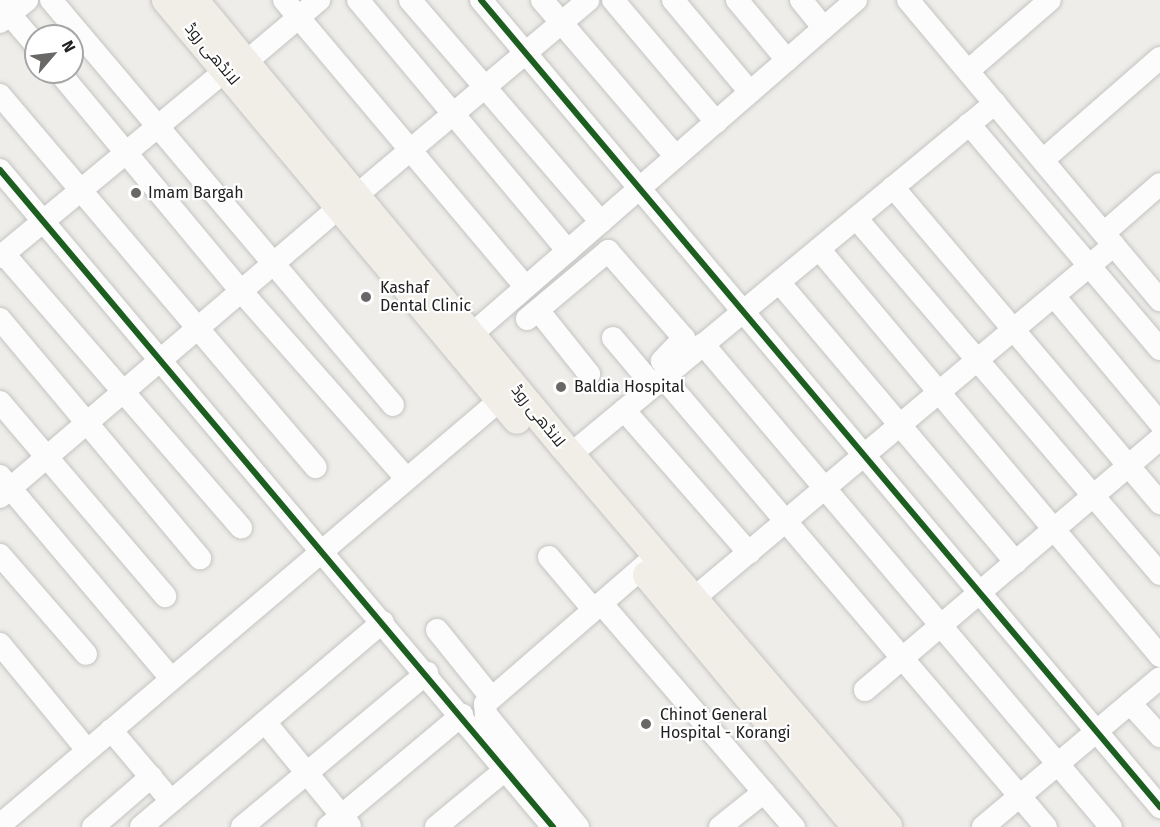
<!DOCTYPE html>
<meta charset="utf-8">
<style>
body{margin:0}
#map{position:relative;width:1160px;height:827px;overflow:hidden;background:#eeedea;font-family:"Fira Sans",Cairo,sans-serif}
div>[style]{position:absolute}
.roads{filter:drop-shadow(0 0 2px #c4c4c2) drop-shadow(0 0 2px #c4c4c2)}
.minor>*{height:22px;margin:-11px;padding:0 11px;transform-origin:11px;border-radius:11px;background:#fcfcfc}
.major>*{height:28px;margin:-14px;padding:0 14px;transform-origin:14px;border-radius:14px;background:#f1ede7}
.cycleway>*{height:6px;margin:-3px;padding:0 3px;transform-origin:3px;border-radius:3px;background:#1b5e20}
.dots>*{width:16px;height:16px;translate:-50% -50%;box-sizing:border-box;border:3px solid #fff;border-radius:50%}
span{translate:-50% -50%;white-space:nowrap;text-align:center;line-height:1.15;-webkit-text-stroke:4.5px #fff;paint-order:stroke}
.street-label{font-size:16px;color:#212121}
.poi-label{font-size:16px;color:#212121}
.left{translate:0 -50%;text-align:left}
.north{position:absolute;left:24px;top:24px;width:60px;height:60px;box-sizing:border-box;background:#fff;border:2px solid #a6a6a6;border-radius:50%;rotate:62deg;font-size:16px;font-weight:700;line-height:24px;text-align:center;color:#212121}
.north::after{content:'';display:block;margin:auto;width:21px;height:27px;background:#696867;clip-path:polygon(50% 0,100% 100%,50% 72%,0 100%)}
</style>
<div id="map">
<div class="roads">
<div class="minor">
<i style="left:51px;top:0;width:530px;rotate:49.82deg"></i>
<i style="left:284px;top:0;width:375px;rotate:49.9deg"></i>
<i style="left:358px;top:0;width:327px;rotate:50.1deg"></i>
<i style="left:410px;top:0;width:293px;rotate:49.3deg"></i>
<i style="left:481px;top:0;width:1055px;rotate:49.92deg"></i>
<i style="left:542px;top:0;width:206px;rotate:49.5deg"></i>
<i style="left:613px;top:0;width:160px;rotate:49.8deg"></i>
<i style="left:673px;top:0;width:120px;rotate:50.1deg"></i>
<i style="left:737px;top:0;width:78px;rotate:50.2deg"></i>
<i style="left:801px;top:0;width:36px;rotate:51deg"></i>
<i style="left:908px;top:0;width:392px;rotate:50deg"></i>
<i style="left:0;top:3px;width:55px;rotate:49.4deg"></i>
<i style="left:0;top:22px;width:35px;rotate:-39deg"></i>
<i style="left:246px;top:62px;width:96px;rotate:-40.3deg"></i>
<i style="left:968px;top:71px;width:108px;rotate:-40.9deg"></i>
<i style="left:59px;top:72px;width:285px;rotate:50.3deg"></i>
<i style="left:241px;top:291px;width:249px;rotate:48.6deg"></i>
<i style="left:0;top:95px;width:488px;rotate:49.7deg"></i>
<i style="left:969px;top:124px;width:295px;rotate:49.7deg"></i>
<i style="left:1043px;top:160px;width:155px;rotate:-41.1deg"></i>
<i style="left:0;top:170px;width:859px;rotate:49.91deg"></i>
<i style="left:893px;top:187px;width:414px;rotate:49.8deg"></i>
<i style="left:358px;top:194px;width:301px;rotate:-40.1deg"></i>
<i style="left:856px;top:218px;width:468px;rotate:49.5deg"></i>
<i style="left:1104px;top:233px;width:74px;rotate:-41.2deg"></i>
<i style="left:819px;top:249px;width:531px;rotate:50.04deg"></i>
<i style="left:4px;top:254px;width:362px;rotate:49.1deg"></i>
<i style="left:0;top:257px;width:293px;rotate:-39.6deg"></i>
<i style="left:779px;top:282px;width:367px;rotate:49.8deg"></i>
<i style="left:1054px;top:296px;width:165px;rotate:50.2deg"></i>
<i style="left:538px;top:310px;width:82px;rotate:51.4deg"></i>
<i style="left:0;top:319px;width:312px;rotate:50.1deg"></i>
<i style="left:527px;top:319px;width:106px;rotate:-40deg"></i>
<i style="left:608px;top:251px;width:116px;rotate:48.9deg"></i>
<i style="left:684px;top:338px;width:32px;rotate:134deg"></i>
<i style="left:472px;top:334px;width:509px;rotate:-41.02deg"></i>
<i style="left:613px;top:338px;width:50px;rotate:49.9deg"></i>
<i style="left:703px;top:344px;width:632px;rotate:49.81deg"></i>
<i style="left:663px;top:377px;width:591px;rotate:49.6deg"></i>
<i style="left:0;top:402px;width:255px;rotate:49.6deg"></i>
<i style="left:624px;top:410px;width:190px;rotate:48.8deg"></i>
<i style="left:570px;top:455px;width:552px;rotate:-39.63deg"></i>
<i style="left:0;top:476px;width:265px;rotate:49.8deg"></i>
<i style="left:0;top:497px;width:447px;rotate:-40.5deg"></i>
<i style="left:0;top:555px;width:131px;rotate:49deg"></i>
<i style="left:549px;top:557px;width:68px;rotate:49.8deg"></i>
<i style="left:693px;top:599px;width:550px;rotate:-40.06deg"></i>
<i style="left:601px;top:603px;width:296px;rotate:49.3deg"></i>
<i style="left:437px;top:630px;width:85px;rotate:51.2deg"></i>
<i style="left:0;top:644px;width:137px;rotate:50.6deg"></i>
<i style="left:865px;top:690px;width:387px;rotate:-40.4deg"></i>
<i style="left:1130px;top:703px;width:45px;rotate:47.7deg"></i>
<i style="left:265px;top:722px;width:134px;rotate:50.7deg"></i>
<i style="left:111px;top:730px;width:93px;rotate:49.8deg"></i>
<i style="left:0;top:825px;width:656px;rotate:-40.36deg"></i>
<i style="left:93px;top:827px;width:77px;rotate:-40.8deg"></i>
<i style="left:141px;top:827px;width:317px;rotate:-40.3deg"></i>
<i style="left:242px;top:827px;width:241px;rotate:-39.8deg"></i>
<i style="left:328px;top:827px;width:175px;rotate:-39.9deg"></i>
<i style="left:436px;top:827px;width:91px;rotate:-39.6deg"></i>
<i style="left:578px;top:827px;width:146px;rotate:-129.2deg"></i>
<i style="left:486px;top:714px;width:10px;rotate:-96deg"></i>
<i style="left:485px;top:704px;width:225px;rotate:-40.9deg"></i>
<i style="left:720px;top:827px;width:56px;rotate:-38.5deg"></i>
<i style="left:983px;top:827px;width:231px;rotate:-40.1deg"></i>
</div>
<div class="major">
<i style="left:166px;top:0;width:547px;rotate:50.11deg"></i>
<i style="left:194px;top:0;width:580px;rotate:50.38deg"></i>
<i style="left:564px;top:447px;width:499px;rotate:49.5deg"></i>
<i style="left:647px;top:575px;width:327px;rotate:50.3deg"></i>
</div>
</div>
<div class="cycleway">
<i style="left:481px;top:0;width:1055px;rotate:49.92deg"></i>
<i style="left:0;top:170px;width:859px;rotate:49.91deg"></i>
</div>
<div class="dots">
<i style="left:136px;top:193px;background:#696867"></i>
<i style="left:366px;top:297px;background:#696867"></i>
<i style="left:561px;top:387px;background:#696867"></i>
<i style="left:646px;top:724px;background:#696867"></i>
</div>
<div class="street-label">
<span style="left:212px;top:54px;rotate:50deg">لانڈھی روڈ</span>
<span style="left:538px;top:416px;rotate:51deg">لانڈھی روڈ</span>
</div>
<div class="poi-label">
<span class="left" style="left:148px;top:193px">Imam Bargah</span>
<span class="left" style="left:380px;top:297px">Kashaf<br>Dental Clinic</span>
<span class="left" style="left:574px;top:387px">Baldia Hospital</span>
<span class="left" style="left:660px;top:724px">Chinot General<br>Hospital - Korangi</span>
</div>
<div class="north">N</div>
</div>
